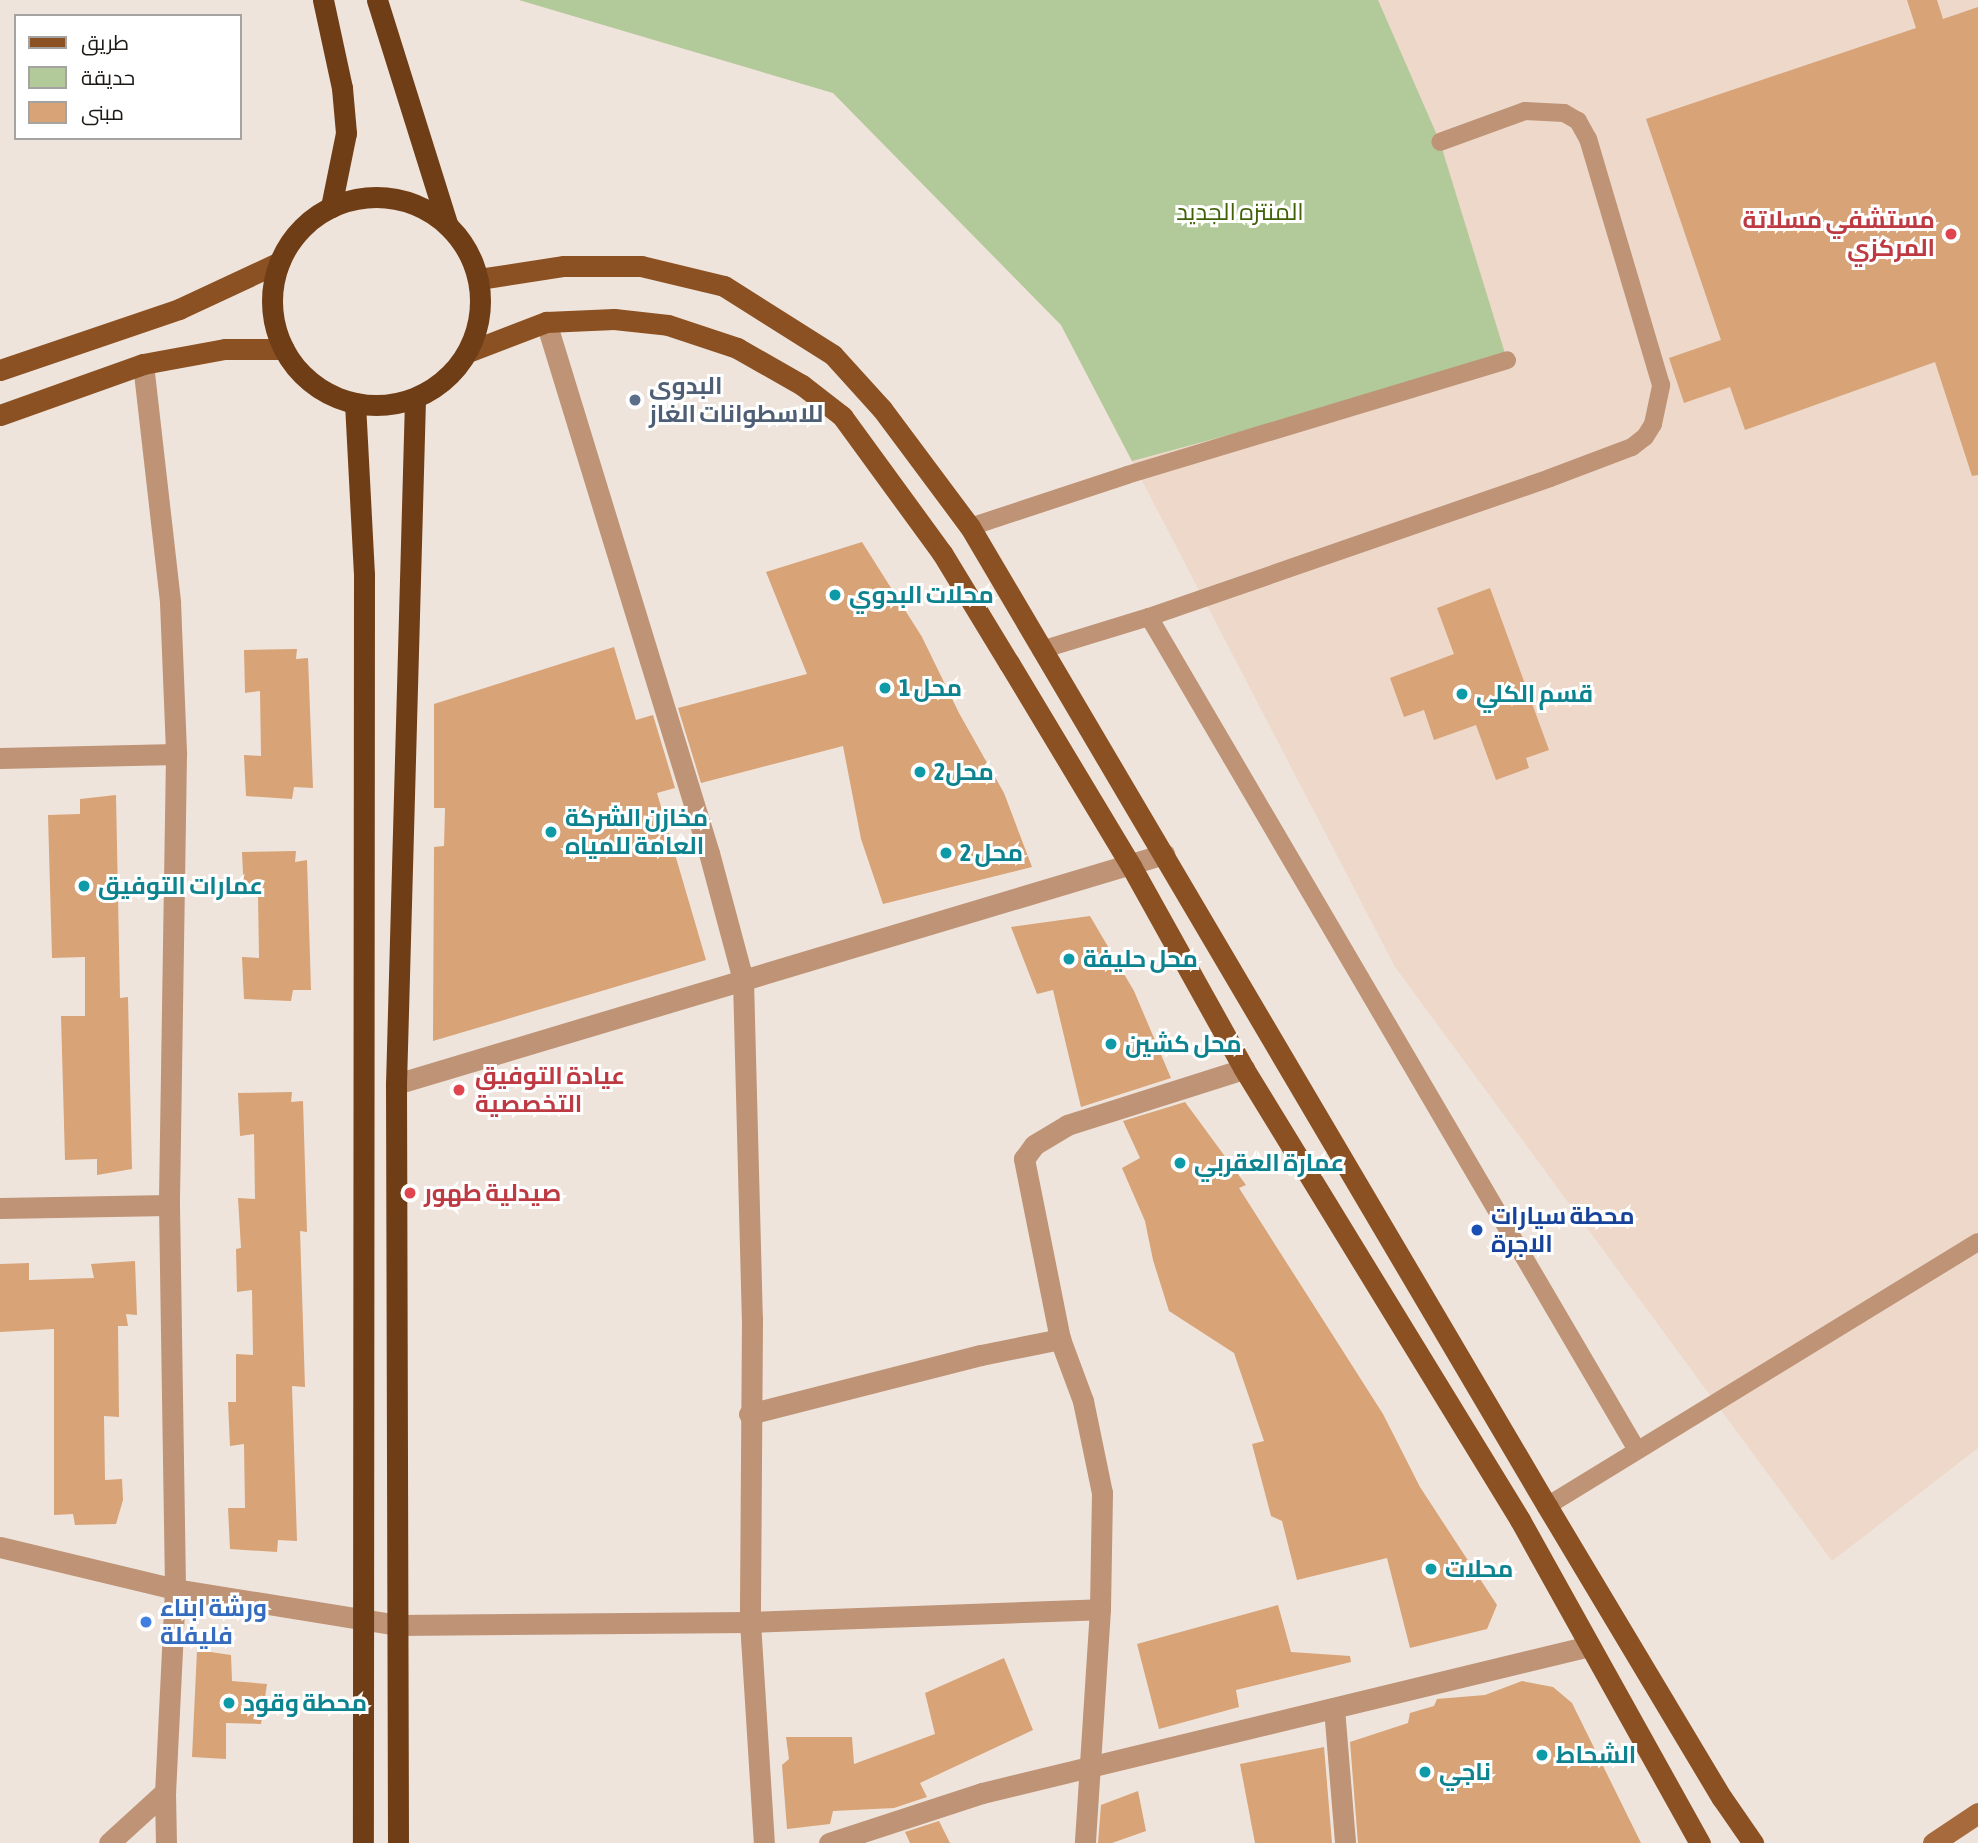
<!DOCTYPE html>
<meta charset="utf-8">
<style>
body{margin:0}
#map{position:relative;width:1978px;height:1843px;overflow:hidden;background:#efe4db;font-family:"Asap Condensed",Cairo,sans-serif}
div>[style]{position:absolute}
.medical>*{inset:0;background:#edd8ca}
.green>*{inset:0;background:#b2c999}
.building>*{inset:0;background:#d7a377}
.lane>*{height:18px;margin:-9px;padding:0 9px;transform-origin:9px;border-radius:9px;background:#be9376}
.street>*{height:21px;margin:-10.5px;padding:0 10.5px;transform-origin:10.5px;border-radius:10.5px;background:#be9376}
.secondary>*{height:21px;margin:-10.5px;padding:0 10.5px;transform-origin:10.5px;border-radius:10.5px;background:#a76a3d}
.primary>*{height:21px;margin:-10.5px;padding:0 10.5px;transform-origin:10.5px;border-radius:10.5px;background:#8b5123}
.highway>*{height:21px;margin:-10.5px;padding:0 10.5px;transform-origin:10.5px;border-radius:10.5px;background:#703e16}
.highway>.ring{margin:-10.5px;padding:0;box-sizing:content-box;background:none;border:21px solid #703e16;border-radius:50%}
.dots>*{width:19px;height:19px;translate:-50% -50%;box-sizing:border-box;border:4px solid #fff;border-radius:50%}
span{translate:-50% -50%;white-space:nowrap;text-align:center;line-height:1.15;-webkit-text-stroke:6px #fff;paint-order:stroke}
.park-label{font-size:24px;color:#416108}
.health-label{font-size:24px;color:#be3a42;font-weight:700}
.right{translate:-100% -50%;text-align:right}
.left{translate:0 -50%;text-align:left}
.service-label{font-size:24px;color:#4e5e75;font-weight:700}
.culture-label{font-size:24px;color:#0d838f;font-weight:700}
.transit-label{font-size:24px;color:#164399;font-weight:700}
.shop-label{font-size:24px;color:#366cbe;font-weight:700}
.legend{position:absolute;left:14px;top:14px;width:228px;height:126px;box-sizing:border-box;background:#fff;border:2px solid #a4a3a2;margin:0;padding:9px 12px;list-style:none;font-size:21px;color:#1c1916}
.legend li{display:flex;align-items:center;gap:14px;height:35px}
.legend b{width:35px;border:2px solid #a4a3a2}
</style>
<div id="map">
<div class="medical">
<i style="clip-path:polygon(519px 0,1978px 0,1978px 1448px,1832px 1561px,1395px 967px,1061px 325px,833px 93px)"></i>
</div>
<div class="green">
<i style="clip-path:polygon(519px 0,1378px 0,1440px 142px,1507px 360px,1132px 461px,1061px 325px,833px 93px)"></i>
</div>
<div class="building">
<i style="clip-path:polygon(1907px 0,1937px 0,1943px 19px,1978px 7px,1978px 475px,1972px 476px,1935px 362px,1745px 430px,1730px 387px,1684px 403px,1669px 358px,1721px 340px,1646px 119px,1916px 28px)"></i>
<i style="clip-path:polygon(862px 542px,922px 637px,959px 713px,1004px 793px,1032px 867px,883px 904px,861px 839px,843px 746px,701px 783px,678px 708px,807px 674px,766px 572px)"></i>
<i style="clip-path:polygon(1490px 588px,1549px 750px,1526px 758px,1529px 768px,1496px 780px,1476px 725px,1434px 740px,1424px 710px,1404px 717px,1390px 678px,1454px 654px,1437px 608px)"></i>
<i style="clip-path:polygon(614px 647px,636px 720px,653px 715px,675px 788px,657px 793px,706px 960px,433px 1041px,434px 847px,444px 846px,445px 808px,434px 808px,434px 704px)"></i>
<i style="clip-path:polygon(297px 649px,296px 659px,308px 658px,313px 788px,294px 787px,292px 799px,246px 796px,244px 755px,261px 756px,260px 691px,245px 693px,244px 650px)"></i>
<i style="clip-path:polygon(116px 795px,120px 998px,128px 997px,132px 1169px,97px 1175px,97px 1159px,65px 1160px,61px 1016px,85px 1016px,85px 957px,52px 958px,48px 815px,80px 814px,80px 799px)"></i>
<i style="clip-path:polygon(296px 851px,295px 862px,307px 860px,311px 990px,293px 990px,291px 1001px,244px 999px,242px 957px,259px 958px,258px 894px,244px 895px,242px 852px)"></i>
<i style="clip-path:polygon(1090px 916px,1134px 991px,1171px 1078px,1081px 1107px,1053px 990px,1037px 994px,1011px 927px)"></i>
<i style="clip-path:polygon(292px 1092px,291px 1102px,303px 1101px,307px 1232px,300px 1231px,305px 1387px,292px 1386px,297px 1541px,278px 1540px,277px 1552px,230px 1549px,228px 1508px,245px 1508px,244px 1444px,230px 1446px,228px 1402px,236px 1402px,236px 1354px,253px 1355px,252px 1290px,237px 1292px,236px 1249px,241px 1248px,238px 1198px,255px 1199px,254px 1134px,240px 1136px,238px 1093px)"></i>
<i style="clip-path:polygon(1185px 1102px,1246px 1185px,1239px 1188px,1383px 1414px,1420px 1487px,1497px 1605px,1487px 1629px,1410px 1648px,1387px 1558px,1297px 1580px,1282px 1521px,1271px 1516px,1252px 1444px,1264px 1441px,1234px 1353px,1169px 1311px,1153px 1260px,1145px 1221px,1122px 1168px,1140px 1158px,1123px 1121px)"></i>
<i style="clip-path:polygon(135px 1261px,137px 1315px,126px 1314px,128px 1326px,118px 1326px,119px 1417px,104px 1416px,105px 1480px,122px 1479px,123px 1500px,116px 1524px,75px 1525px,73px 1514px,54px 1515px,54px 1329px,0 1332px,0 1264px,29px 1263px,29px 1280px,94px 1278px,91px 1264px)"></i>
<i style="clip-path:polygon(1278px 1605px,1291px 1652px,1350px 1656px,1351px 1662px,1236px 1690px,1239px 1707px,1159px 1729px,1137px 1644px)"></i>
<i style="clip-path:polygon(197px 1650px,231px 1655px,232px 1681px,267px 1684px,261px 1724px,226px 1723px,226px 1759px,192px 1757px)"></i>
<i style="clip-path:polygon(1004px 1658px,1033px 1730px,920px 1783px,927px 1797px,894px 1808px,833px 1811px,830px 1824px,787px 1829px,782px 1765px,789px 1759px,786px 1737px,852px 1737px,854px 1764px,935px 1734px,925px 1693px)"></i>
<i style="clip-path:polygon(1522px 1681px,1553px 1687px,1572px 1703px,1641px 1843px,1358px 1843px,1350px 1742px,1408px 1723px,1410px 1713px,1434px 1706px,1437px 1699px,1485px 1695px)"></i>
<i style="clip-path:polygon(1324px 1747px,1332px 1843px,1255px 1843px,1240px 1764px)"></i>
<i style="clip-path:polygon(1138px 1791px,1146px 1831px,1112px 1843px,1098px 1843px,1101px 1805px)"></i>
<i style="clip-path:polygon(939px 1821px,950px 1843px,910px 1843px,905px 1832px)"></i>
</div>
<div class="lane">
<i style="left:970px;top:527px;width:165px;rotate:-18.3deg"></i>
<i style="left:1127px;top:475px;width:397px;rotate:-16.8deg"></i>
<i style="left:1149px;top:617px;width:965px;rotate:59.64deg"></i>
<i style="left:1041px;top:650px;width:113px;rotate:-17deg"></i>
<i style="left:1149px;top:617px;width:424px;rotate:-19.1deg"></i>
<i style="left:1550px;top:478px;width:88px;rotate:-20.7deg"></i>
<i style="left:1632px;top:447px;width:16px;rotate:-38deg"></i>
<i style="left:1645px;top:437px;width:15px;rotate:-58deg"></i>
<i style="left:1653px;top:424px;width:40px;rotate:-78deg"></i>
<i style="left:1661px;top:385px;width:257px;rotate:-106.5deg"></i>
<i style="left:1588px;top:139px;width:21px;rotate:-119deg"></i>
<i style="left:1578px;top:121px;width:16px;rotate:-150deg"></i>
<i style="left:1564px;top:113px;width:39px;rotate:-177deg"></i>
<i style="left:1525px;top:111px;width:90px;rotate:160deg"></i>
<i style="left:1547px;top:1506px;width:505px;rotate:-31.49deg"></i>
</div>
<div class="street">
<i style="left:546px;top:322px;width:555px;rotate:72.94deg"></i>
<i style="left:709px;top:853px;width:131px;rotate:75deg"></i>
<i style="left:743px;top:980px;width:339px;rotate:88.5deg"></i>
<i style="left:752px;top:1319px;width:303px;rotate:90.4deg"></i>
<i style="left:750px;top:1622px;width:221px;rotate:86.4deg"></i>
<i style="left:143px;top:364px;width:240px;rotate:83.5deg"></i>
<i style="left:170px;top:602px;width:152px;rotate:87.7deg"></i>
<i style="left:176px;top:754px;width:451px;rotate:90.9deg"></i>
<i style="left:169px;top:1205px;width:384px;rotate:89.1deg"></i>
<i style="left:175px;top:1589px;width:203px;rotate:92.8deg"></i>
<i style="left:165px;top:1792px;width:51px;rotate:88.9deg"></i>
<i style="left:0;top:758px;width:176px;rotate:-1.3deg"></i>
<i style="left:396px;top:1084px;width:802px;rotate:-16.67deg"></i>
<i style="left:0;top:1208px;width:169px;rotate:-1deg"></i>
<i style="left:1060px;top:1339px;width:184px;rotate:-101.3deg"></i>
<i style="left:1024px;top:1159px;width:17px;rotate:-54deg"></i>
<i style="left:1034px;top:1145px;width:39px;rotate:-31deg"></i>
<i style="left:1067px;top:1125px;width:186px;rotate:-17.6deg"></i>
<i style="left:749px;top:1414px;width:239px;rotate:-14.3deg"></i>
<i style="left:981px;top:1355px;width:81px;rotate:-11.4deg"></i>
<i style="left:1060px;top:1339px;width:66px;rotate:69.6deg"></i>
<i style="left:1083px;top:1401px;width:94px;rotate:78.3deg"></i>
<i style="left:1102px;top:1493px;width:116px;rotate:91deg"></i>
<i style="left:1100px;top:1609px;width:234px;rotate:93.7deg"></i>
<i style="left:0;top:1547px;width:180px;rotate:13.5deg"></i>
<i style="left:175px;top:1589px;width:225px;rotate:9.2deg"></i>
<i style="left:397px;top:1625px;width:353px;rotate:-0.5deg"></i>
<i style="left:750px;top:1622px;width:350px;rotate:-2.1deg"></i>
<i style="left:1334px;top:1708px;width:135px;rotate:85.3deg"></i>
<i style="left:109px;top:1843px;width:76px;rotate:-42.3deg"></i>
<i style="left:829px;top:1843px;width:161px;rotate:-18.1deg"></i>
<i style="left:982px;top:1793px;width:625px;rotate:-13.61deg"></i>
</div>
<div class="secondary">
<i style="left:1933px;top:1843px;width:54px;rotate:-33.7deg"></i>
</div>
<div class="primary">
<i style="left:479px;top:279px;width:86px;rotate:-8.7deg"></i>
<i style="left:564px;top:266px;width:77px"></i>
<i style="left:641px;top:266px;width:85px;rotate:13.5deg"></i>
<i style="left:724px;top:286px;width:129px;rotate:32.3deg"></i>
<i style="left:833px;top:355px;width:73px;rotate:47.8deg"></i>
<i style="left:882px;top:409px;width:147px;rotate:53.3deg"></i>
<i style="left:970px;top:527px;width:1136px;rotate:59.49deg"></i>
<i style="left:1547px;top:1506px;width:340px;rotate:59.1deg"></i>
<i style="left:1722px;top:1798px;width:55px;rotate:55.4deg"></i>
<i style="left:468px;top:352px;width:84px;rotate:-21deg"></i>
<i style="left:546px;top:322px;width:68px;rotate:-2.5deg"></i>
<i style="left:614px;top:319px;width:54px;rotate:6.3deg"></i>
<i style="left:668px;top:325px;width:73px;rotate:18.4deg"></i>
<i style="left:737px;top:348px;width:75px;rotate:29.6deg"></i>
<i style="left:802px;top:385px;width:51px;rotate:37.8deg"></i>
<i style="left:842px;top:416px;width:170px;rotate:53.9deg"></i>
<i style="left:942px;top:553px;width:129px;rotate:58.7deg"></i>
<i style="left:1009px;top:663px;width:237px;rotate:59deg"></i>
<i style="left:1131px;top:866px;width:232px;rotate:60.9deg"></i>
<i style="left:1244px;top:1069px;width:529px;rotate:58.53deg"></i>
<i style="left:1520px;top:1520px;width:370px;rotate:60.9deg"></i>
<i style="left:0;top:370px;width:189px;rotate:-18.8deg"></i>
<i style="left:179px;top:309px;width:111px;rotate:-25deg"></i>
<i style="left:0;top:415px;width:152px;rotate:-19.6deg"></i>
<i style="left:143px;top:364px;width:83px;rotate:-10.4deg"></i>
<i style="left:225px;top:349px;width:59px"></i>
</div>
<div class="highway">
<i style="left:323px;top:0;width:90px;rotate:77.8deg"></i>
<i style="left:342px;top:88px;width:45px;rotate:84.9deg"></i>
<i style="left:346px;top:133px;width:76px;rotate:101.5deg"></i>
<i style="left:377px;top:0;width:235px;rotate:72.6deg"></i>
<i class="ring" style="left:272px;top:197px;width:187px;height:187px"></i>
<i style="left:355px;top:403px;width:171px;rotate:87deg"></i>
<i style="left:364px;top:574px;width:1269px;rotate:90.05deg"></i>
<i style="left:398px;top:1843px;width:759px;rotate:-90.15deg"></i>
<i style="left:396px;top:1084px;width:686px;rotate:-88.41deg"></i>
</div>
<div class="dots">
<i style="left:1951px;top:234px;background:#e0444e"></i>
<i style="left:635px;top:400px;background:#5c6f8a"></i>
<i style="left:835px;top:595px;background:#0f9aa8"></i>
<i style="left:885px;top:688px;background:#0f9aa8"></i>
<i style="left:1462px;top:694px;background:#0f9aa8"></i>
<i style="left:920px;top:772px;background:#0f9aa8"></i>
<i style="left:551px;top:832px;background:#0f9aa8"></i>
<i style="left:946px;top:853px;background:#0f9aa8"></i>
<i style="left:84px;top:886px;background:#0f9aa8"></i>
<i style="left:1069px;top:959px;background:#0f9aa8"></i>
<i style="left:1111px;top:1044px;background:#0f9aa8"></i>
<i style="left:459px;top:1090px;background:#e0444e"></i>
<i style="left:1180px;top:1163px;background:#0f9aa8"></i>
<i style="left:410px;top:1193px;background:#e0444e"></i>
<i style="left:1477px;top:1230px;background:#1a4fb4"></i>
<i style="left:1431px;top:1569px;background:#0f9aa8"></i>
<i style="left:146px;top:1622px;background:#3f7fe0"></i>
<i style="left:229px;top:1703px;background:#0f9aa8"></i>
<i style="left:1542px;top:1755px;background:#0f9aa8"></i>
<i style="left:1425px;top:1772px;background:#0f9aa8"></i>
</div>
<div class="park-label">
<span style="left:1240px;top:212px">المنتزه الجديد</span>
</div>
<div class="health-label">
<span class="right" style="left:1935px;top:234px">مستشفي مسلاتة<br>المركزي</span>
<span class="left" style="left:475px;top:1090px">عيادة التوفيق<br>التخصصية</span>
<span class="left" style="left:424px;top:1193px">صيدلية طهور</span>
</div>
<div class="service-label">
<span class="left" style="left:649px;top:400px">البدوي<br>للاسطوانات الغاز</span>
</div>
<div class="culture-label">
<span class="left" style="left:849px;top:595px">محلات البدوي</span>
<span class="left" style="left:899px;top:688px">محل 1</span>
<span class="left" style="left:1476px;top:694px">قسم الكلي</span>
<span class="left" style="left:934px;top:772px">محل2</span>
<span class="left" style="left:565px;top:832px">مخازن الشركة<br>العامة للمياه</span>
<span class="left" style="left:960px;top:853px">محل 2</span>
<span class="left" style="left:98px;top:886px">عمارات التوفيق</span>
<span class="left" style="left:1083px;top:959px">محل حليفة</span>
<span class="left" style="left:1125px;top:1044px">محل كشين</span>
<span class="left" style="left:1194px;top:1163px">عمارة العقربي</span>
<span class="left" style="left:1445px;top:1569px">محلات</span>
<span class="left" style="left:243px;top:1703px">محطة وقود</span>
<span class="left" style="left:1556px;top:1755px">الشحاط</span>
<span class="left" style="left:1439px;top:1772px">ناجي</span>
</div>
<div class="transit-label">
<span class="left" style="left:1491px;top:1230px">محطة سيارات<br>الاجرة</span>
</div>
<div class="shop-label">
<span class="left" style="left:160px;top:1622px">ورشة ابناء<br>فليفلة</span>
</div>
<ul class="legend">
<li><b style="height:9px;background:#8b5123"></b>طريق</li>
<li><b style="height:19px;background:#b2c999"></b>حديقة</li>
<li><b style="height:19px;background:#d7a377"></b>مبنى</li>
</ul>
</div>
